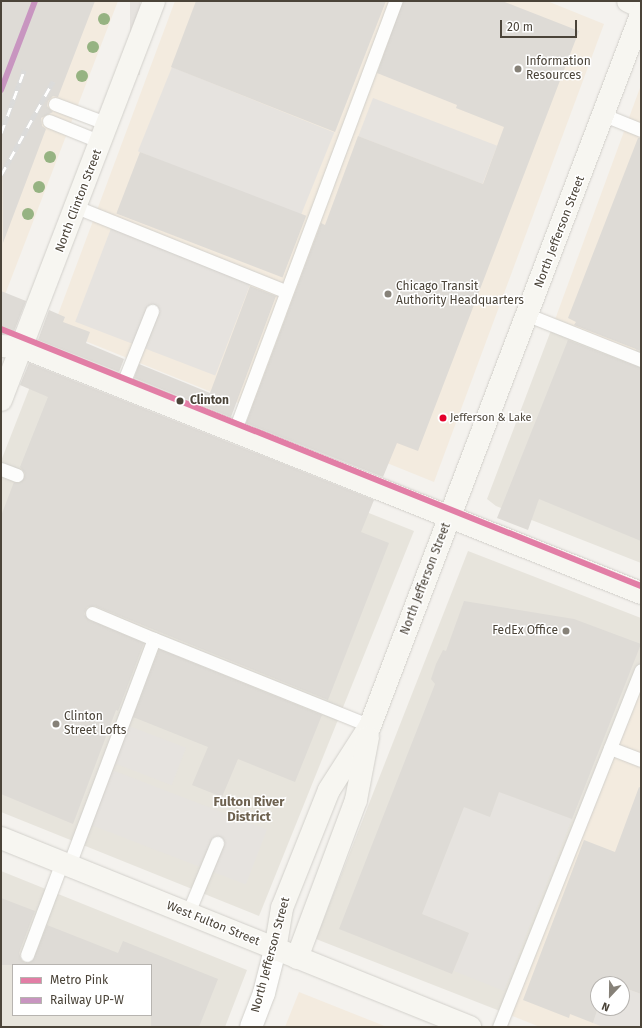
<!DOCTYPE html>
<style>
body{margin:0}
#map{position:relative;width:642px;height:1028px;overflow:hidden;background:#f4f2ee;font-family:"Fira Sans",sans-serif}
div>[style]{position:absolute}
.residential>*{inset:0;background:#e7e4dc}
.commercial>*{inset:0;background:#f3ebdf}
.parking>*{inset:0;background:#e6e3df;transform-origin:0 0}
.building>*{inset:0;background:#dedbd6;transform-origin:0 0}
.roads{filter:drop-shadow(0 0 1px #d2d0cb) drop-shadow(0 0 1px #d2d0cb)}
.service>*{height:13px;margin:-6.5px;padding:0 6.5px;transform-origin:6.5px;border-radius:6.5px;background:#fdfdfc}
.minor>*{height:22px;margin:-11px;padding:0 11px;transform-origin:11px;border-radius:11px;background:#fdfdfc}
.secondary>*{height:22px;margin:-11px;padding:0 11px;transform-origin:11px;border-radius:11px;background:#f7f6f1}
.rail>*{height:4.5px;margin-top:-2.25px;transform-origin:0;background:repeating-linear-gradient(90deg,#fff 0 9px,#dbdbda 0 18px);box-sizing:border-box;border-block:1px solid #dbdbda}
.rail-1>*{height:6px;margin:-3px;padding:0 3px;transform-origin:3px;border-radius:3px;background:#c895c0}
.metro-1>*{height:6px;margin:-3px;padding:0 3px;transform-origin:3px;border-radius:3px;background:#e27ea6}
.trees>*{width:12px;height:12px;margin:-6px;border-radius:50%;background:#96b382}
.dots>*{width:11px;height:11px;translate:-50% -50%;box-sizing:border-box;border:2px solid #fff;border-radius:50%}
span{translate:-50% -50%;white-space:nowrap;text-align:center;line-height:1.15;-webkit-text-stroke:3px #fff;paint-order:stroke}
.bus-label{font-size:11px;color:#4b4439}
.left{translate:0 -50%;text-align:left}
.poi-label{font-size:12px;color:#4b4439}
.right{translate:-100% -50%;text-align:right}
.street-label{font-size:12px;color:#4b4439}
.stop-label{font-size:12px;color:#4b4439;font-weight:700}
.neighbourhood-label{font-size:13px;color:#6e6250;font-weight:700}
.frame{position:absolute;inset:0;border:2px solid #4b4439;pointer-events:none}
.legend{position:absolute;left:12px;top:964px;width:140px;height:52px;box-sizing:border-box;background:#fff;border:1px solid #b7b4b0;margin:0;padding:5px 7px;list-style:none;font-size:12px;color:#4b4439}
.legend li{display:flex;align-items:center;gap:8px;height:20px}
.legend b{width:20px;border:1px solid #b7b4b0}
.north{position:absolute;left:590px;top:976px;width:40px;height:40px;box-sizing:border-box;background:#fff;border:1px solid #b7b4b0;border-radius:50%;rotate:202deg;font-size:11px;font-weight:700;line-height:16px;text-align:center;color:#4b4439}
.north::after{content:'';display:block;margin:auto;width:14px;height:18px;background:#868178;clip-path:polygon(50% 0,100% 100%,50% 72%,0 100%)}
.scale{position:absolute;left:500px;top:20px;width:77px;height:18px;box-sizing:border-box;border:2px solid #4b4439;border-top:0;padding-left:5px;font-size:12px;line-height:14px;white-space:nowrap;color:#4b4439;-webkit-text-stroke:3px #fff;paint-order:stroke}
</style>
<div id="map">
<div class="residential">
<i style="clip-path:polygon(553px 325px,633px 356px,641px 337px,641px 563px,496px 506px,487px 499px)"></i>
<i style="clip-path:polygon(33px 379px,414px 531px,259px 916px,1px 812px,1px 461px)"></i>
<i style="clip-path:polygon(468px 551px,641px 618px,641px 670px,505px 1013px,316px 939px)"></i>
<i style="clip-path:polygon(evenodd,1px 871px,247px 970px,225px 1027px,1px 1027px,1px 871px,13px 965px,151px 965px,151px 1015px,13px 1015px,13px 965px)"></i>
</div>
<div class="commercial">
<i style="clip-path:polygon(1px 1px,118px 1px,1px 305px)"></i>
<i style="clip-path:polygon(175px 1px,547px 1px,604px 24px,434px 482px,53px 328px)"></i>
<i style="clip-path:polygon(641px 85px,641px 337px,633px 356px,553px 325px)"></i>
<i style="clip-path:polygon(evenodd,641px 670px,641px 1027px,540px 1027px,505px 1013px,641px 670px,598px 984px,622px 984px,622px 1008px,598px 1008px,598px 984px)"></i>
<i style="clip-path:polygon(299px 992px,387px 1027px,285px 1027px)"></i>
</div>
<div class="parking">
<i style="left:130px;top:1px;width:10px;height:74px"></i>
<i style="left:172px;top:67px;width:175px;height:91px;rotate:22deg"></i>
<i style="left:373px;top:98px;width:133px;height:41px;rotate:21deg"></i>
<i style="left:115px;top:218px;width:150px;height:111px;rotate:21deg"></i>
<i style="left:129px;top:726px;width:61px;height:40px;rotate:21deg"></i>
<i style="left:112px;top:770px;width:166px;height:59px;rotate:21deg"></i>
<i style="clip-path:polygon(499px 792px,572px 819px,504px 991px,454px 971px,468px 933px,422px 914px,464px 807px,490px 817px)"></i>
<i style="clip-path:polygon(622px 987px,641px 994px,641px 1027px,603px 1027px,593px 1023px,598px 1008px,622px 1008px)"></i>
</div>
<div class="building">
<i style="clip-path:polygon(1px 1px,95px 1px,58px 97px,53px 96px,48px 101px,47px 106px,53px 112px,41px 118px,42px 126px,46px 129px,3px 243px)"></i>
<i style="clip-path:polygon(196px 1px,386px 1px,335px 132px,171px 67px)"></i>
<i style="clip-path:polygon(403px 1px,502px 1px,579px 31px,418px 451px,397px 443px,383px 477px,246px 423px,321px 223px,325px 225px,358px 136px,483px 184px,504px 127px,456px 108px,457px 105px,377px 73px)"></i>
<i style="clip-path:polygon(638px 138px,641px 138px,641px 351px,574px 325px,576px 322px,568px 318px)"></i>
<i style="left:140px;top:152px;width:178px;height:66px;rotate:21deg"></i>
<i style="clip-path:polygon(250px 286px,276px 296px,231px 417px,134px 378px,139px 364px,210px 393px)"></i>
<i style="clip-path:polygon(1px 291px,26px 301px,13px 334px,1px 334px)"></i>
<i style="clip-path:polygon(49px 310px,65px 317px,63px 322px,90px 332px,86px 343px,124px 359px,119px 372px,38px 340px)"></i>
<i style="clip-path:polygon(568px 340px,641px 368px,641px 541px,539px 499px,528px 530px,497px 518px)"></i>
<i style="clip-path:polygon(29px 363px,374px 500px,361px 532px,389px 543px,328px 700px,95px 606px,87px 607px,84px 614px,89px 620px,144px 643px,118px 711px,116px 710px,73px 824px,1px 794px,1px 516px,14px 482px,19px 483px,24px 478px,25px 473px,20px 467px,48px 397px,20px 385px)"></i>
<i style="clip-path:polygon(464px 601px,574px 619px,641px 644px,572px 819px,499px 792px,490px 817px,464px 807px,422px 914px,469px 933px,452px 974px,339px 929px,435px 684px,431px 679px,436px 664px,443px 650px,446px 651px)"></i>
<i style="clip-path:polygon(159px 649px,322px 715px,295px 782px,238px 759px,222px 797px,192px 785px,208px 747px,133px 717px)"></i>
<i style="clip-path:polygon(639px 787px,641px 788px,641px 994px,622px 987px,622px 984px,608px 982px,598px 984px,598px 1008px,593px 1023px,570px 1014px,569px 1018px,523px 1000px,584px 840px,615px 852px)"></i>
<i style="clip-path:polygon(1px 898px,35px 911px,19px 953px,21px 960px,25px 963px,34px 958px,47px 925px,118px 953px,123px 941px,218px 979px,199px 1027px,151px 1027px,151px 965px,1px 965px)"></i>
</div>
<div class="roads">
<div class="service">
<i style="left:55px;top:104px;width:57px;rotate:20.7deg"></i>
<i style="left:604px;top:115px;width:40px;rotate:22deg"></i>
<i style="left:49px;top:121px;width:56px;rotate:22deg"></i>
<i style="left:76px;top:207px;width:225px;rotate:21.9deg"></i>
<i style="left:528px;top:315px;width:122px;rotate:21.7deg"></i>
<i style="left:122px;top:386px;width:81px;rotate:-68.2deg"></i>
<i style="left:235px;top:430px;width:458px;rotate:-69.5deg"></i>
<i style="left:1px;top:469px;width:17px;rotate:21deg"></i>
<i style="left:92px;top:613px;width:67px;rotate:22.8deg"></i>
<i style="left:610px;top:748px;width:33px;rotate:21deg"></i>
<i style="left:69px;top:865px;width:241px;rotate:-69.4deg"></i>
<i style="left:154px;top:639px;width:233px;rotate:21.9deg"></i>
<i style="left:188px;top:913px;width:76px;rotate:-67.5deg"></i>
<i style="left:27px;top:955px;width:99px;rotate:-69.4deg"></i>
<i style="left:499px;top:1027px;width:384px;rotate:-68.3deg"></i>
</div>
<div class="minor">
<i style="left:251px;top:1027px;width:36px;rotate:-69deg"></i>
<i style="left:264px;top:993px;width:44px;rotate:-75.7deg"></i>
</div>
<div class="secondary">
<i style="left:628px;top:1px;width:14px;rotate:25deg"></i>
<i style="left:1px;top:346px;width:21px;rotate:3deg"></i>
<i style="left:22px;top:347px;width:666px;rotate:21.67deg"></i>
<i style="left:1px;top:400px;width:427px;rotate:-69deg"></i>
<i style="left:1px;top:838px;width:506px;rotate:21.95deg"></i>
<i style="left:275px;top:950px;width:43px;rotate:-80.5deg"></i>
<i style="left:282px;top:908px;width:127px;rotate:-68.3deg"></i>
<i style="left:329px;top:790px;width:76px;rotate:-57.4deg"></i>
<i style="left:370px;top:726px;width:761px;rotate:-69.14deg"></i>
<i style="left:297px;top:958px;width:169px;rotate:-69.5deg"></i>
<i style="left:356px;top:800px;width:64px;rotate:-79.2deg"></i>
</div>
</div>
<div class="rail">
<i style="left:1px;top:133px;width:67px;rotate:-69.9deg"></i>
<i style="left:1px;top:175px;width:107px;rotate:-61deg"></i>
</div>
<div class="rail-1">
<i style="left:1px;top:90px;width:95px;rotate:-69.1deg"></i>
</div>
<div class="metro-1">
<i style="left:1px;top:329px;width:690px;rotate:21.88deg"></i>
</div>
<div class="trees">
<i style="left:104px;top:19px"></i>
<i style="left:93px;top:47px"></i>
<i style="left:82px;top:76px"></i>
<i style="left:50px;top:157px"></i>
<i style="left:39px;top:187px"></i>
<i style="left:28px;top:214px"></i>
</div>
<div class="dots">
<i style="left:518px;top:69px;background:#868178"></i>
<i style="left:388px;top:294px;background:#868178"></i>
<i style="left:180px;top:401px;background:#4b4439"></i>
<i style="left:443px;top:418px;background:#e4002b"></i>
<i style="left:566px;top:631px;background:#868178"></i>
<i style="left:56px;top:724px;background:#868178"></i>
</div>
<div class="bus-label">
<span class="left" style="left:450px;top:418px">Jefferson &amp; Lake</span>
</div>
<div class="poi-label">
<span class="left" style="left:526px;top:69px">Information<br>Resources</span>
<span class="left" style="left:396px;top:294px">Chicago Transit<br>Authority Headquarters</span>
<span class="right" style="left:558px;top:631px">FedEx Office</span>
<span class="left" style="left:64px;top:724px">Clinton<br>Street Lofts</span>
</div>
<div class="street-label">
<span style="left:79px;top:201px;rotate:-69deg">North Clinton Street</span>
<span style="left:560px;top:232px;rotate:-69deg">North Jefferson Street</span>
<span style="left:426px;top:579px;rotate:-69deg">North Jefferson Street</span>
<span style="left:213px;top:924px;rotate:22deg">West Fulton Street</span>
<span style="left:271px;top:955px;rotate:-75deg">North Jefferson Street</span>
</div>
<div class="stop-label">
<span class="left" style="left:190px;top:401px">Clinton</span>
</div>
<div class="neighbourhood-label">
<span style="left:249px;top:810px">Fulton River<br>District</span>
</div>
<div class="frame"></div>
<ul class="legend">
<li><b style="height:5px;background:#e27ea6"></b>Metro Pink</li>
<li><b style="height:5px;background:#c895c0"></b>Railway UP-W</li>
</ul>
<div class="north">N</div>
<div class="scale">20 m</div>
</div>
